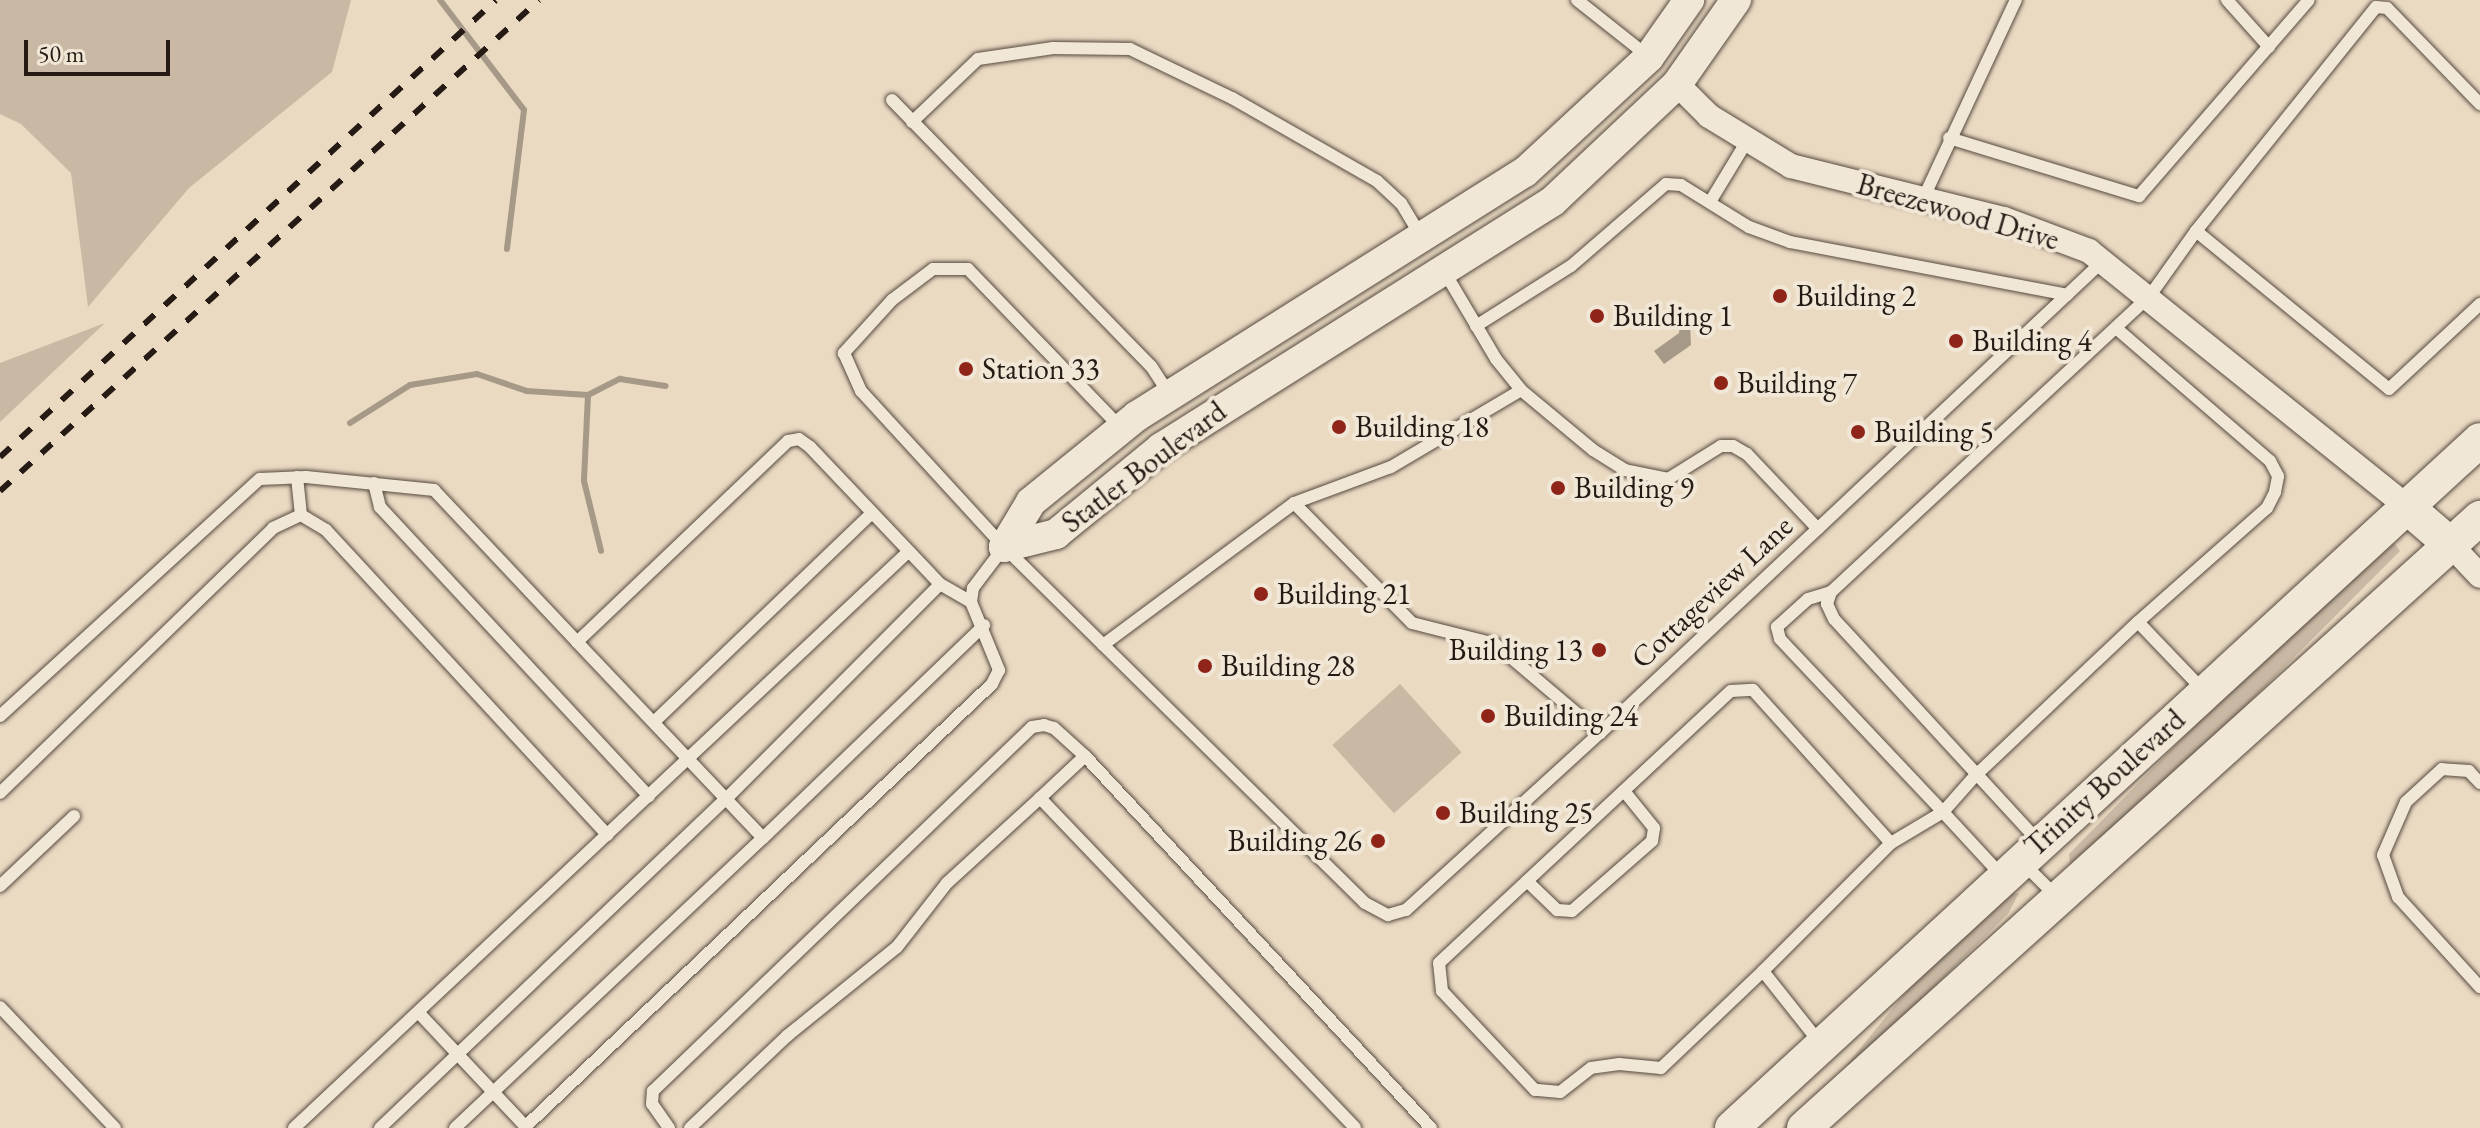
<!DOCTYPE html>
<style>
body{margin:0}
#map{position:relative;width:2480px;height:1128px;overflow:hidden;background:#eadac2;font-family:"EB Garamond",serif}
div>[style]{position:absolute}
.green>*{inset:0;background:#c9b9a4;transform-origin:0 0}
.water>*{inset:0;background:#a79987}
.stream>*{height:6px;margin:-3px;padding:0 3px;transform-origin:3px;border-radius:3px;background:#a79987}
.roads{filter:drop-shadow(0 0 2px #564a40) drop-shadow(0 0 2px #564a40)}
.service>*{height:12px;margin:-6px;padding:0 6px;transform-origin:6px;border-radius:6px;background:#f1e7d7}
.minor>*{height:24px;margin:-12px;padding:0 12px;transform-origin:12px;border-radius:12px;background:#f1e7d7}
.tertiary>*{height:30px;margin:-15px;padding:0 15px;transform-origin:15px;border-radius:15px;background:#f1e7d7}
.secondary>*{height:34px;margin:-17px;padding:0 17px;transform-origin:17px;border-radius:17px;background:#f1e7d7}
.rail>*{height:6px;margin-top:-3px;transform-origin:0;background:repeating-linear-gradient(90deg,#251a14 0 14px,transparent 0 28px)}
.dots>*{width:22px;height:22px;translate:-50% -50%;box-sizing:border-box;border:4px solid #f1e7d7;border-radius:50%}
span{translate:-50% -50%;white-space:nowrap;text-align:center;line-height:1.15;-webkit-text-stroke:8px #f1e7d7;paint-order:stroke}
.street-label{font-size:30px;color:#251a14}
.poi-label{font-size:30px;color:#251a14}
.left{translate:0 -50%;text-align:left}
.right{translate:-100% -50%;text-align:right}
.scale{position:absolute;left:24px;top:40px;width:146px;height:36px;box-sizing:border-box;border:4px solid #251a14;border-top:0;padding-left:10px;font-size:24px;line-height:28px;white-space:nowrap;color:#251a14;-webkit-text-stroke:6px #f1e7d7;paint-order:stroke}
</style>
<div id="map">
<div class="green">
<i style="clip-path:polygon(0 0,351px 0,332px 72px,189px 188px,88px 307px,71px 173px,21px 124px,0 114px)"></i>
<i style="clip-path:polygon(105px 323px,0 422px,0 363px)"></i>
<i style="clip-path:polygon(2394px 543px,2400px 551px,2212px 740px,2070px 864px,2069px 854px,2203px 717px)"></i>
<i style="left:1400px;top:684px;width:92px;height:91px;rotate:48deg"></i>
<i style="clip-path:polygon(2019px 893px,2008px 914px,1792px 1128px,1782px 1128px,1842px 1071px,1922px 972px,2008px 894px)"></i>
</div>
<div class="water">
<i style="clip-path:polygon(1690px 323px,1691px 345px,1664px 364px,1654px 351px,1679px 333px,1680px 324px)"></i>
</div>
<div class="stream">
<i style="left:440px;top:0;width:138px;rotate:52.6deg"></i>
<i style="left:524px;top:110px;width:140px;rotate:97deg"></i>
<i style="left:588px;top:395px;width:86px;rotate:92.7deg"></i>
<i style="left:584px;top:481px;width:72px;rotate:76.3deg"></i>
<i style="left:350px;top:423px;width:71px;rotate:-32.3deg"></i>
<i style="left:410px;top:385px;width:68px;rotate:-9.3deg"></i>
<i style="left:477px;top:374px;width:53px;rotate:18.8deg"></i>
<i style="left:527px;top:391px;width:61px;rotate:3.8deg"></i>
<i style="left:588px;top:395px;width:36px;rotate:-27deg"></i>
<i style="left:620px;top:379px;width:46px;rotate:8.8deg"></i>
</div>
<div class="roads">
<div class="service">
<i style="left:1577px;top:0;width:92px;rotate:38.4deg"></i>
<i style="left:2227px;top:0;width:63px;rotate:48.2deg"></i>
<i style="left:892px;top:100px;width:371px;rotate:45.8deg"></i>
<i style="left:1151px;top:366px;width:33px;rotate:57deg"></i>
<i style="left:912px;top:122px;width:91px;rotate:-43.7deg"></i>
<i style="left:978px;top:59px;width:76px;rotate:-8.3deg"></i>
<i style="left:1053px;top:48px;width:77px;rotate:0.7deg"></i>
<i style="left:1130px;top:49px;width:113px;rotate:25.7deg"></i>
<i style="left:1232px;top:98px;width:167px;rotate:29.8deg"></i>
<i style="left:1377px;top:181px;width:33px;rotate:43deg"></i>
<i style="left:1401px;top:203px;width:41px;rotate:59deg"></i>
<i style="left:1949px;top:138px;width:199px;rotate:17deg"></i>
<i style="left:2139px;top:196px;width:259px;rotate:-49.1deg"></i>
<i style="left:1923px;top:199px;width:220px;rotate:-65deg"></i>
<i style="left:1710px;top:202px;width:71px;rotate:-58.8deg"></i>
<i style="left:2196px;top:231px;width:287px;rotate:-51.2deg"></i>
<i style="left:2376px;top:7px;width:11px;rotate:5deg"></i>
<i style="left:2387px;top:8px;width:134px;rotate:45.9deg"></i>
<i style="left:1444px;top:271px;width:102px;rotate:59.4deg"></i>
<i style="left:1496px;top:359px;width:40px;rotate:51deg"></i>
<i style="left:1521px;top:390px;width:94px;rotate:39.8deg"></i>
<i style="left:1593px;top:450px;width:38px;rotate:32deg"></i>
<i style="left:1625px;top:470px;width:44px;rotate:11.8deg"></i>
<i style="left:1668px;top:479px;width:62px;rotate:-31.9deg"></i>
<i style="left:1721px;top:446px;width:12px"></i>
<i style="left:1733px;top:446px;width:16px;rotate:30deg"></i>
<i style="left:1747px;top:454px;width:103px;rotate:46.6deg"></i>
<i style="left:1476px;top:326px;width:112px;rotate:-32.3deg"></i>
<i style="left:1571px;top:266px;width:125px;rotate:-40.8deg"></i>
<i style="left:1666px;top:184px;width:15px;rotate:4deg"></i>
<i style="left:1681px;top:185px;width:80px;rotate:31.7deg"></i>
<i style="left:1749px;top:227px;width:44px;rotate:20.1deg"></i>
<i style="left:1790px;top:242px;width:282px;rotate:10.8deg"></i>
<i style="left:1122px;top:429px;width:222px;rotate:-133.9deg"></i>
<i style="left:968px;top:269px;width:35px;rotate:180deg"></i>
<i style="left:933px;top:269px;width:51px;rotate:142.9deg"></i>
<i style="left:892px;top:300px;width:72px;rotate:132.2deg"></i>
<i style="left:844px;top:353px;width:42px;rotate:65.9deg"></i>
<i style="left:861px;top:391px;width:212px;rotate:47.5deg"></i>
<i style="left:1004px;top:547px;width:507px;rotate:44.6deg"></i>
<i style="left:1365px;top:903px;width:26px;rotate:28deg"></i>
<i style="left:1388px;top:915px;width:19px;rotate:-16deg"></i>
<i style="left:1406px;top:910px;width:263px;rotate:-42.4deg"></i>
<i style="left:1600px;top:733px;width:690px;rotate:-43.18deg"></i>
<i style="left:297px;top:477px;width:38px;rotate:84deg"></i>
<i style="left:374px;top:483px;width:25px;rotate:76deg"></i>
<i style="left:380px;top:507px;width:395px;rotate:47.1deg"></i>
<i style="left:1294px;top:503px;width:168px;rotate:45.5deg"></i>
<i style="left:1412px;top:623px;width:86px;rotate:14.2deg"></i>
<i style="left:1495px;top:644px;width:138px;rotate:40.3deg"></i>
<i style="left:1831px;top:592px;width:24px;rotate:163deg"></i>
<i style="left:1808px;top:599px;width:42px;rotate:137.9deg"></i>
<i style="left:1777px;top:627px;width:12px;rotate:76deg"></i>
<i style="left:1780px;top:639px;width:238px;rotate:46.7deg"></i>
<i style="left:1943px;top:812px;width:48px;rotate:-48.4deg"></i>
<i style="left:1975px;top:776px;width:224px;rotate:-43.4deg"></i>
<i style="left:2138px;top:622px;width:172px;rotate:-41.5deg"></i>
<i style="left:2267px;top:508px;width:18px;rotate:-63deg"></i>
<i style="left:2275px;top:492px;width:16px;rotate:-79deg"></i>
<i style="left:2278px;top:476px;width:17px;rotate:-118deg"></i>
<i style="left:2270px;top:461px;width:202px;rotate:-139.2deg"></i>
<i style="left:971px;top:602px;width:14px;rotate:-82deg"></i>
<i style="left:973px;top:588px;width:51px;rotate:-52.9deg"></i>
<i style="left:2138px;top:622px;width:94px;rotate:46.3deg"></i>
<i style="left:1103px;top:645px;width:238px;rotate:-36.6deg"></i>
<i style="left:1294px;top:503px;width:103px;rotate:-20.4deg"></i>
<i style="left:1391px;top:467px;width:151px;rotate:-30.6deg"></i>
<i style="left:0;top:716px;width:352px;rotate:-42.4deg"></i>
<i style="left:260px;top:479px;width:46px;rotate:-2.5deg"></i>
<i style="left:306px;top:477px;width:129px;rotate:5.8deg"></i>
<i style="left:434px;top:490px;width:209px;rotate:46.7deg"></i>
<i style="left:577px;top:642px;width:291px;rotate:-43.6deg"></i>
<i style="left:788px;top:441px;width:11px;rotate:-10deg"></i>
<i style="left:799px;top:439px;width:14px;rotate:36deg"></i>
<i style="left:810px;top:447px;width:189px;rotate:46.5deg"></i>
<i style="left:940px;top:584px;width:36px;rotate:30deg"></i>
<i style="left:971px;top:602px;width:74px;rotate:67.6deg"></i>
<i style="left:999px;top:670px;width:16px;rotate:117deg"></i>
<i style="left:992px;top:684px;width:642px;rotate:136.51deg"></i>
<i style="left:654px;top:722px;width:301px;rotate:-43.8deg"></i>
<i style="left:1085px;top:756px;width:62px;rotate:137deg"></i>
<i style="left:1040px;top:798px;width:456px;rotate:46.3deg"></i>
<i style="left:2480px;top:783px;width:16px;rotate:-133deg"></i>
<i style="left:2469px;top:771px;width:27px;rotate:-176deg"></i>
<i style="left:2442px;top:769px;width:49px;rotate:137.5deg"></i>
<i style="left:2406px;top:802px;width:58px;rotate:113.5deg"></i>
<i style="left:2383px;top:855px;width:45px;rotate:70.3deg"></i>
<i style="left:2398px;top:897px;width:122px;rotate:47.7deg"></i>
<i style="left:0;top:793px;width:380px;rotate:-44.1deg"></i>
<i style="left:273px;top:528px;width:31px;rotate:-25deg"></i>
<i style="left:301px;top:515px;width:29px;rotate:31deg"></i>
<i style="left:326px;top:530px;width:415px;rotate:47.3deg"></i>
<i style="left:763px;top:838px;width:307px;rotate:-43.9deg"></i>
<i style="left:2040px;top:843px;width:304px;rotate:-132.6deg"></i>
<i style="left:1834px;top:619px;width:17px;rotate:-115deg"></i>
<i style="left:1827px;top:604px;width:13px;rotate:-72deg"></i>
<i style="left:1831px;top:592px;width:434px;rotate:-42.9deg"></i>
<i style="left:2149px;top:297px;width:81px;rotate:-54.5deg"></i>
<i style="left:2196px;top:231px;width:249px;rotate:39.3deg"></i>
<i style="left:2389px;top:389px;width:125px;rotate:-43deg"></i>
<i style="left:2023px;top:863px;width:49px;rotate:45deg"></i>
<i style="left:1527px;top:881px;width:42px;rotate:44deg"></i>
<i style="left:1557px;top:910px;width:15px;rotate:4deg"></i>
<i style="left:1572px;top:911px;width:106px;rotate:-41.2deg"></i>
<i style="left:1652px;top:841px;width:13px;rotate:-81deg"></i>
<i style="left:1654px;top:828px;width:48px;rotate:-129deg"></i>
<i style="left:0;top:886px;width:102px;rotate:-43.4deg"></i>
<i style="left:1763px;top:971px;width:181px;rotate:-45deg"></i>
<i style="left:0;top:1007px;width:167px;rotate:46.5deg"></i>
<i style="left:418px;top:1012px;width:159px;rotate:46.8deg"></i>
<i style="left:1820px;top:1043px;width:92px;rotate:-128.4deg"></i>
<i style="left:1763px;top:971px;width:141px;rotate:136.4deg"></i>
<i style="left:1661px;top:1068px;width:42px;rotate:-174.6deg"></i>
<i style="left:1619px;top:1064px;width:28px;rotate:172deg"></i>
<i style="left:1591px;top:1068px;width:39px;rotate:142deg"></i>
<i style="left:1560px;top:1092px;width:25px;rotate:-175deg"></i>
<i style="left:1535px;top:1090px;width:136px;rotate:-133.2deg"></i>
<i style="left:1442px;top:991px;width:28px;rotate:-96deg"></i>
<i style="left:1439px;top:963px;width:399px;rotate:-43deg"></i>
<i style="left:1731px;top:691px;width:22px;rotate:-3deg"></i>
<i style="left:1753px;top:690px;width:206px;rotate:48deg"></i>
<i style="left:1891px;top:843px;width:61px;rotate:-30.8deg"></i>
<i style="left:1943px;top:812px;width:87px;rotate:47.3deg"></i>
<i style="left:294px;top:1128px;width:842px;rotate:-43.17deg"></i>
<i style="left:380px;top:1128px;width:477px;rotate:-43.6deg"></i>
<i style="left:726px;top:799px;width:303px;rotate:-45.1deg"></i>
<i style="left:455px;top:1128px;width:423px;rotate:-43.3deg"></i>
<i style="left:763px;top:838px;width:270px;rotate:-133.5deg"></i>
<i style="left:669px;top:1128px;width:29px;rotate:-125deg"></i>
<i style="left:652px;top:1104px;width:13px;rotate:-86deg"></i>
<i style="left:653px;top:1091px;width:525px;rotate:-43.84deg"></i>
<i style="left:1032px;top:727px;width:12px;rotate:-9deg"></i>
<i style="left:1044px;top:725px;width:10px;rotate:17deg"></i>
<i style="left:1054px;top:728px;width:42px;rotate:42.1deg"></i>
<i style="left:1085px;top:756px;width:508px;rotate:47.07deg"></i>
<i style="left:690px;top:1128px;width:134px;rotate:-43.5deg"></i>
<i style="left:787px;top:1036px;width:141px;rotate:-39deg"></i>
<i style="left:897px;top:947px;width:81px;rotate:-52deg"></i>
<i style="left:947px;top:883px;width:126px;rotate:-42.4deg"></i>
</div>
<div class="minor">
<i style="left:1677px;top:84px;width:45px;rotate:45deg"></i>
<i style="left:1709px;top:116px;width:96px;rotate:31.4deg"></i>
<i style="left:1791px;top:166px;width:219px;rotate:14deg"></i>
<i style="left:2004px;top:219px;width:91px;rotate:20.6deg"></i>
<i style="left:2089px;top:251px;width:408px;rotate:38.8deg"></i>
<i style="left:2451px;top:545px;width:42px;rotate:46.9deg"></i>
</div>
<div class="tertiary">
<i style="left:1004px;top:547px;width:54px;rotate:-14deg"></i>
<i style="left:1056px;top:534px;width:136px;rotate:-39.3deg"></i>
<i style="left:1161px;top:448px;width:463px;rotate:-32.2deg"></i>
<i style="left:1553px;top:201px;width:170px;rotate:-43.3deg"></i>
<i style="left:1677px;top:84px;width:103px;rotate:-54.9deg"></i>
<i style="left:1004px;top:547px;width:52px;rotate:-59deg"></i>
<i style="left:1031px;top:502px;width:136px;rotate:-39.1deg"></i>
<i style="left:1137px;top:416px;width:458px;rotate:-32.2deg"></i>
<i style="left:1525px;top:172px;width:169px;rotate:-42.8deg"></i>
<i style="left:1649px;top:57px;width:70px;rotate:-54.9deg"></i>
</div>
<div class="secondary">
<i style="left:2407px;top:507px;width:58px;rotate:40.8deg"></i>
<i style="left:1732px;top:1128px;width:1016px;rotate:-42.61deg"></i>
<i style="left:1804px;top:1128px;width:911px;rotate:-42.06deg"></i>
</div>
</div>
<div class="rail">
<i style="left:0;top:457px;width:674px;rotate:-42.66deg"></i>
<i style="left:0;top:491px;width:729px;rotate:-42.33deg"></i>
</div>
<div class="dots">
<i style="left:1780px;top:296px;background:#8f2418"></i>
<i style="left:1597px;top:316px;background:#8f2418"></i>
<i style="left:1956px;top:341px;background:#8f2418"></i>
<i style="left:966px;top:369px;background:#8f2418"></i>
<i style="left:1721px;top:383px;background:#8f2418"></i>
<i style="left:1339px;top:427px;background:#8f2418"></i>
<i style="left:1858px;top:432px;background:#8f2418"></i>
<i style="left:1558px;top:488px;background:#8f2418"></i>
<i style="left:1261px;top:594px;background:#8f2418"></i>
<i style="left:1599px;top:650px;background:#8f2418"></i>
<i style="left:1205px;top:666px;background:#8f2418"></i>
<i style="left:1488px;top:716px;background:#8f2418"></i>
<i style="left:1443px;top:813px;background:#8f2418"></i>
<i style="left:1378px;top:841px;background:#8f2418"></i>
</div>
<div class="street-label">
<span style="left:1958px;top:212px;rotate:16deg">Breezewood Drive</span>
<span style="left:1144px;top:467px;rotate:-37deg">Statler Boulevard</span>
<span style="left:1712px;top:592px;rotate:-43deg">Cottageview Lane</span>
<span style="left:2105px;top:783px;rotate:-42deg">Trinity Boulevard</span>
</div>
<div class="poi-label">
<span class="left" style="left:1796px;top:296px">Building 2</span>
<span class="left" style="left:1613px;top:316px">Building 1</span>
<span class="left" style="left:1972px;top:341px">Building 4</span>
<span class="left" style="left:982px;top:369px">Station 33</span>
<span class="left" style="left:1737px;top:383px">Building 7</span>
<span class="left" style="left:1355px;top:427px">Building 18</span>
<span class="left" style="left:1874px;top:432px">Building 5</span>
<span class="left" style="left:1574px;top:488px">Building 9</span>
<span class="left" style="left:1277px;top:594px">Building 21</span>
<span class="right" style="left:1583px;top:650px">Building 13</span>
<span class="left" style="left:1221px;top:666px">Building 28</span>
<span class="left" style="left:1504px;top:716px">Building 24</span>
<span class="left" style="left:1459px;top:813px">Building 25</span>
<span class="right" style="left:1362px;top:841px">Building 26</span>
</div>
<div class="scale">50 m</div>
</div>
